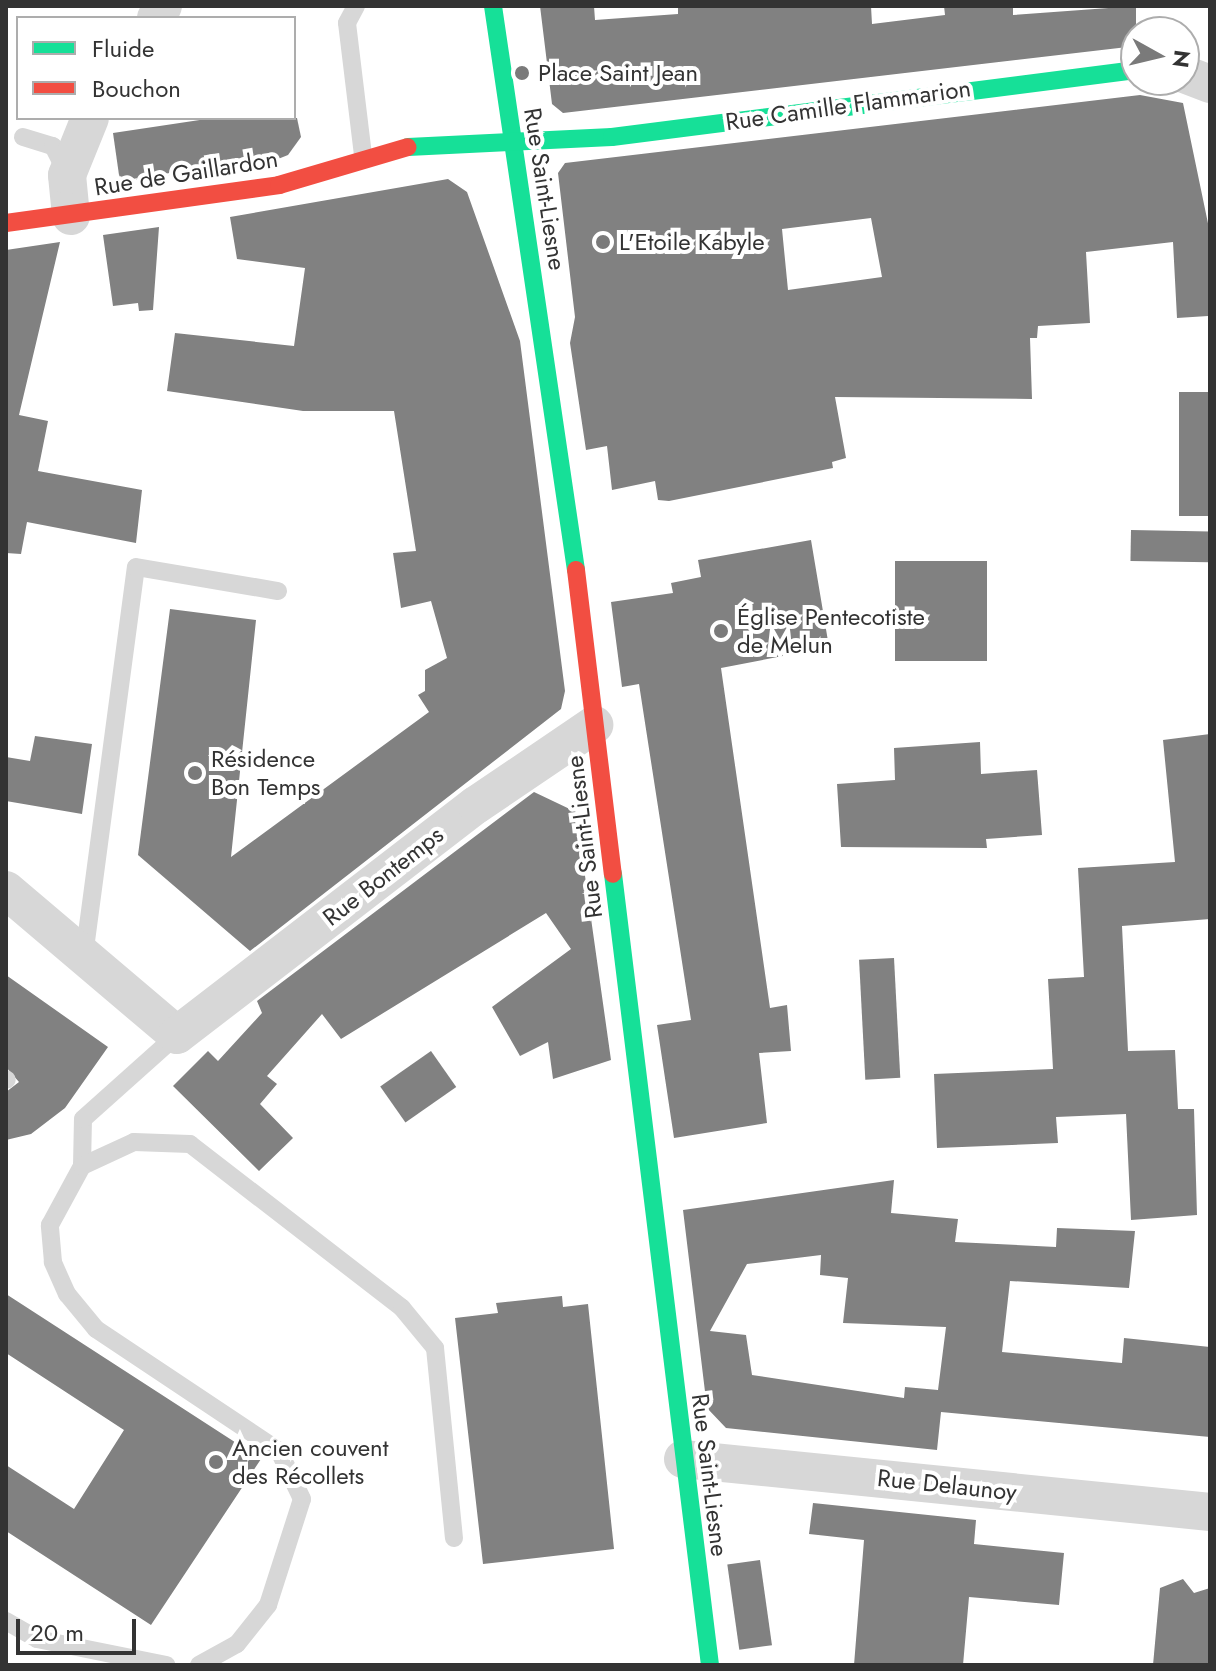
<!DOCTYPE html>
<meta charset="utf-8">
<style>
body{margin:0}
#map{position:relative;width:1216px;height:1671px;overflow:hidden;background:#fff;font-family:Jost,sans-serif}
div>[style]{position:absolute}
.building>*{inset:0;background:#818181;transform-origin:0 0}
.lane>*{height:18px;margin:-9px;padding:0 9px;transform-origin:9px;border-radius:9px;background:#d7d7d7}
.street>*{height:38px;margin:-19px;padding:0 19px;transform-origin:19px;border-radius:19px;background:#d7d7d7}
.fast>*{height:18px;margin:-9px;padding:0 9px;transform-origin:9px;border-radius:9px;background:#16e098}
.jam>*{height:18px;margin:-9px;padding:0 9px;transform-origin:9px;border-radius:9px;background:#f24e42}
.dots>*{width:22px;height:22px;translate:-50% -50%;box-sizing:border-box;border:4px solid #fff;border-radius:50%}
span{translate:-50% -50%;white-space:nowrap;text-align:center;line-height:1.15;-webkit-text-stroke:8px #fff;paint-order:stroke}
.poi-label{font-size:24px;color:#333}
.left{translate:0 -50%;text-align:left}
.street-label{font-size:24px;color:#333}
.frame{position:absolute;inset:0;border:8px solid #333;pointer-events:none}
.legend{position:absolute;left:16px;top:16px;width:280px;height:104px;box-sizing:border-box;background:#fff;border:2px solid #adadad;margin:0;padding:10px 14px;list-style:none;font-size:24px;color:#333}
.legend li{display:flex;align-items:center;gap:16px;height:40px}
.legend b{width:40px;border:2px solid #adadad}
.north{position:absolute;left:1120px;top:16px;width:80px;height:80px;box-sizing:border-box;background:#fff;border:2px solid #adadad;border-radius:50%;rotate:98deg;font-size:22px;font-weight:700;line-height:32px;text-align:center;color:#333}
.north::after{content:'';display:block;margin:auto;width:28px;height:36px;background:#7a7a7a;clip-path:polygon(50% 0,100% 100%,50% 72%,0 100%)}
.scale{position:absolute;left:16px;top:1619px;width:120px;height:36px;box-sizing:border-box;border:4px solid #333;border-top:0;padding-left:10px;font-size:24px;line-height:28px;white-space:nowrap;color:#333;-webkit-text-stroke:6px #fff;paint-order:stroke}
</style>
<div id="map">
<div class="building">
<i style="clip-path:polygon(540px 6px,594px 6px,595px 20px,678px 14px,678px 6px,871px 6px,872px 24px,945px 15px,944px 6px,1013px 7px,1013px 15px,1136px 6px,1136px 46px,563px 113px,552px 104px)"></i>
<i style="clip-path:polygon(evenodd,1140px 95px,1183px 103px,1210px 233px,1208px 316px,1177px 318px,1173px 242px,1086px 252px,1090px 323px,1038px 326px,1037px 338px,1030px 338px,1032px 399px,835px 397px,846px 458px,832px 462px,833px 468px,669px 501px,658px 500px,655px 481px,612px 490px,607px 446px,586px 450px,570px 343px,575px 317px,558px 173px,565px 163px,1140px 95px,871px 218px,882px 277px,788px 290px,782px 229px,871px 218px)"></i>
<i style="clip-path:polygon(213px 118px,297px 118px,301px 137px,288px 155px,273px 161px,120px 182px,113px 133px)"></i>
<i style="clip-path:polygon(448px 179px,467px 192px,520px 341px,565px 691px,561px 709px,250px 951px,138px 855px,170px 609px,256px 620px,231px 857px,429px 712px,418px 695px,425px 691px,425px 670px,447px 658px,431px 601px,401px 608px,393px 553px,416px 551px,394px 411px,303px 411px,167px 391px,175px 333px,294px 346px,305px 268px,237px 259px,230px 217px)"></i>
<i style="clip-path:polygon(159px 227px,153px 310px,139px 311px,138px 303px,113px 306px,103px 235px)"></i>
<i style="clip-path:polygon(60px 242px,19px 415px,48px 421px,38px 471px,142px 490px,136px 543px,27px 522px,21px 554px,6px 553px,6px 250px)"></i>
<i style="left:1179px;top:392px;width:31px;height:124px"></i>
<i style="left:1131px;top:530px;width:79px;height:31px;rotate:1deg"></i>
<i style="clip-path:polygon(811px 540px,829px 647px,721px 668px,770px 1008px,787px 1005px,791px 1051px,759px 1053px,767px 1123px,674px 1138px,657px 1025px,691px 1020px,639px 684px,622px 687px,611px 602px,673px 593px,671px 583px,701px 577px,698px 560px)"></i>
<i style="left:895px;top:561px;width:92px;height:100px"></i>
<i style="clip-path:polygon(1210px 734px,1210px 919px,1122px 926px,1128px 1051px,1175px 1050px,1178px 1109px,1194px 1109px,1197px 1215px,1131px 1220px,1126px 1114px,1056px 1117px,1058px 1143px,937px 1148px,934px 1074px,1053px 1069px,1048px 979px,1084px 977px,1078px 868px,1175px 862px,1163px 740px)"></i>
<i style="clip-path:polygon(35px 736px,92px 744px,82px 814px,6px 801px,6px 757px,30px 761px)"></i>
<i style="clip-path:polygon(980px 742px,981px 774px,1037px 770px,1042px 835px,986px 839px,987px 848px,841px 847px,837px 784px,895px 780px,894px 748px)"></i>
<i style="clip-path:polygon(534px 792px,576px 812px,611px 1060px,553px 1079px,548px 1042px,520px 1056px,492px 1007px,571px 949px,546px 913px,341px 1039px,322px 1014px,267px 1076px,277px 1084px,260px 1104px,293px 1138px,259px 1171px,173px 1086px,208px 1051px,218px 1061px,262px 1013px,257px 1001px)"></i>
<i style="left:894px;top:958px;width:120px;height:35px;rotate:87deg"></i>
<i style="clip-path:polygon(6px 975px,108px 1047px,65px 1108px,31px 1134px,6px 1140px,6px 1092px,19px 1082px,6px 1067px)"></i>
<i style="left:431px;top:1051px;width:44px;height:62px;rotate:55deg"></i>
<i style="clip-path:polygon(evenodd,894px 1180px,891px 1213px,958px 1219px,955px 1242px,1056px 1247px,1057px 1228px,1135px 1231px,1129px 1288px,1010px 1281px,1002px 1352px,1122px 1363px,1124px 1338px,1210px 1347px,1210px 1437px,941px 1412px,937px 1450px,726px 1428px,707px 1408px,683px 1210px,894px 1180px,821px 1255px,820px 1275px,848px 1278px,843px 1323px,946px 1327px,938px 1390px,905px 1387px,904px 1398px,752px 1375px,746px 1335px,710px 1331px,747px 1264px,821px 1255px)"></i>
<i style="clip-path:polygon(6px 1294px,261px 1459px,151px 1625px,6px 1531px,6px 1465px,74px 1509px,124px 1430px,6px 1353px)"></i>
<i style="clip-path:polygon(562px 1296px,563px 1307px,588px 1304px,614px 1549px,483px 1564px,455px 1318px,498px 1313px,496px 1303px)"></i>
<i style="clip-path:polygon(813px 1503px,976px 1520px,974px 1544px,1064px 1553px,1059px 1605px,969px 1597px,963px 1665px,854px 1665px,864px 1540px,809px 1534px)"></i>
<i style="left:760px;top:1560px;width:86px;height:33px;rotate:82deg"></i>
<i style="clip-path:polygon(1183px 1579px,1194px 1593px,1210px 1588px,1210px 1665px,1153px 1665px,1160px 1588px)"></i>
</div>
<div class="lane">
<i style="left:356px;top:6px;width:19px;rotate:118deg"></i>
<i style="left:347px;top:23px;width:134px;rotate:83.1deg"></i>
<i style="left:23px;top:137px;width:31px;rotate:17deg"></i>
<i style="left:53px;top:146px;width:29px;rotate:63deg"></i>
<i style="left:84px;top:956px;width:392px;rotate:-82.4deg"></i>
<i style="left:136px;top:567px;width:144px;rotate:9.6deg"></i>
<i style="left:6px;top:1079px;width:1px;rotate:45deg"></i>
<i style="left:82px;top:1166px;width:47px;rotate:-88.8deg"></i>
<i style="left:83px;top:1119px;width:126px;rotate:-41.8deg"></i>
<i style="left:6px;top:1621px;width:36px;rotate:30deg"></i>
<i style="left:37px;top:1639px;width:132px;rotate:11.4deg"></i>
<i style="left:199px;top:1665px;width:43px;rotate:-28.9deg"></i>
<i style="left:237px;top:1644px;width:50px;rotate:-51.5deg"></i>
<i style="left:268px;top:1605px;width:111px;rotate:-72.2deg"></i>
<i style="left:302px;top:1499px;width:53px;rotate:-115.6deg"></i>
<i style="left:279px;top:1451px;width:220px;rotate:-146.3deg"></i>
<i style="left:96px;top:1329px;width:45px;rotate:-129.6deg"></i>
<i style="left:67px;top:1294px;width:35px;rotate:-114deg"></i>
<i style="left:53px;top:1262px;width:37px;rotate:-95deg"></i>
<i style="left:50px;top:1225px;width:67px;rotate:-61.5deg"></i>
<i style="left:82px;top:1166px;width:57px;rotate:-24.8deg"></i>
<i style="left:134px;top:1142px;width:56px;rotate:2deg"></i>
<i style="left:190px;top:1144px;width:268px;rotate:37.7deg"></i>
<i style="left:402px;top:1308px;width:52px;rotate:50.5deg"></i>
<i style="left:435px;top:1348px;width:191px;rotate:84.3deg"></i>
</div>
<div class="street">
<i style="left:156px;top:18px;width:14px;rotate:-60deg"></i>
<i style="left:1184px;top:74px;width:28px;rotate:21deg"></i>
<i style="left:71px;top:216px;width:41px;rotate:-95.6deg"></i>
<i style="left:67px;top:175px;width:61px;rotate:-68deg"></i>
<i style="left:6px;top:890px;width:224px;rotate:40.3deg"></i>
<i style="left:177px;top:1035px;width:377px;rotate:-37.6deg"></i>
<i style="left:476px;top:805px;width:143px;rotate:-34.1deg"></i>
<i style="left:683px;top:1459px;width:530px;rotate:5.74deg"></i>
</div>
<div class="fast">
<i style="left:493px;top:6px;width:570px;rotate:81.63deg"></i>
<i style="left:408px;top:147px;width:204px;rotate:-2.8deg"></i>
<i style="left:612px;top:137px;width:528px;rotate:-7.29deg"></i>
<i style="left:613px;top:874px;width:797px;rotate:83.01deg"></i>
</div>
<div class="jam">
<i style="left:6px;top:223px;width:276px;rotate:-7.9deg"></i>
<i style="left:279px;top:185px;width:134px;rotate:-16.4deg"></i>
<i style="left:576px;top:570px;width:306px;rotate:83.1deg"></i>
</div>
<div class="dots">
<i style="left:522px;top:73px;background:#7a7a7a"></i>
<i style="left:603px;top:242px;background:#7a7a7a"></i>
<i style="left:721px;top:631px;background:#7a7a7a"></i>
<i style="left:195px;top:773px;background:#7a7a7a"></i>
<i style="left:216px;top:1462px;background:#7a7a7a"></i>
</div>
<div class="poi-label">
<span class="left" style="left:538px;top:73px">Place Saint Jean</span>
<span class="left" style="left:619px;top:242px">L'Etoile Kabyle</span>
<span class="left" style="left:737px;top:631px">Église Pentecotiste<br>de Melun</span>
<span class="left" style="left:211px;top:773px">Résidence<br>Bon Temps</span>
<span class="left" style="left:232px;top:1462px">Ancien couvent<br>des Récollets</span>
</div>
<div class="street-label">
<span style="left:848px;top:105px;rotate:-8deg">Rue Camille Flammarion</span>
<span style="left:186px;top:173px;rotate:-9deg">Rue de Gaillardon</span>
<span style="left:545px;top:189px;rotate:81deg">Rue Saint-Liesne</span>
<span style="left:584px;top:837px;rotate:-97deg">Rue Saint-Liesne</span>
<span style="left:383px;top:876px;rotate:-38deg">Rue Bontemps</span>
<span style="left:710px;top:1475px;rotate:83deg">Rue Saint-Liesne</span>
<span style="left:947px;top:1485px;rotate:6deg">Rue Delaunoy</span>
</div>
<div class="frame"></div>
<ul class="legend">
<li><b style="height:10px;background:#16e098"></b>Fluide</li>
<li><b style="height:10px;background:#f24e42"></b>Bouchon</li>
</ul>
<div class="north">N</div>
<div class="scale">20 m</div>
</div>
